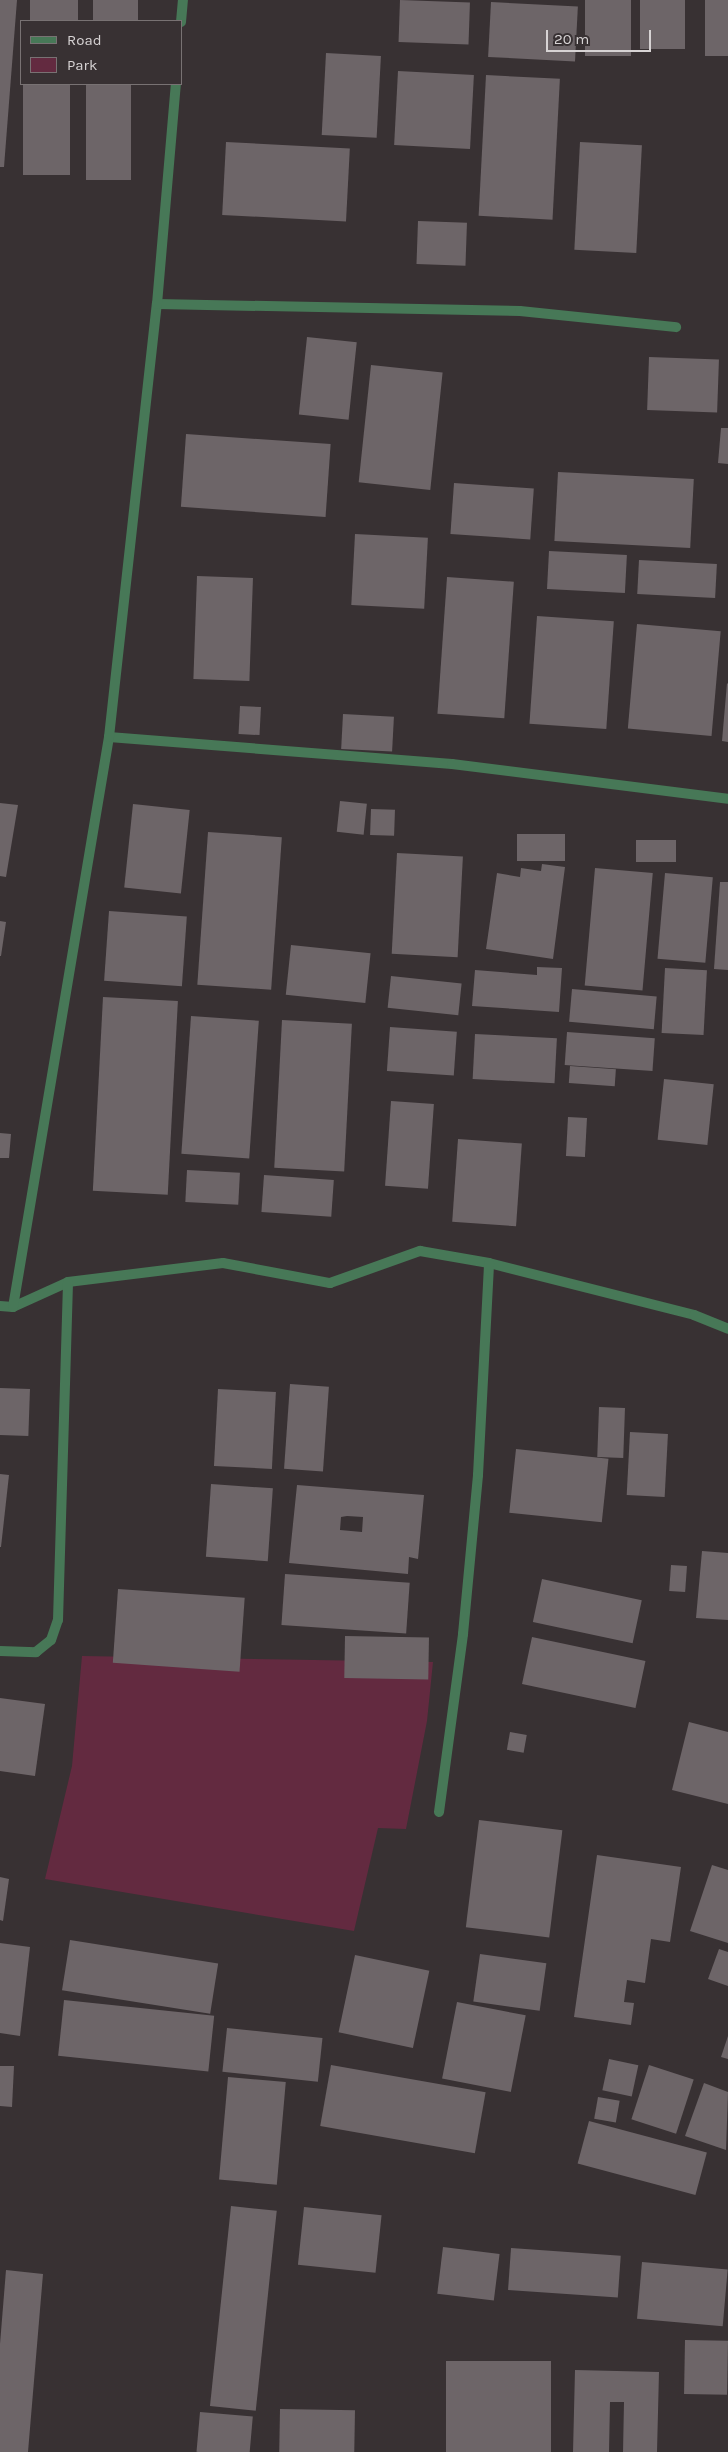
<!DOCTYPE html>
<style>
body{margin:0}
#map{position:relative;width:728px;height:2452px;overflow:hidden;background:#383133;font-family:Karla,sans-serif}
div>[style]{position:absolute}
.green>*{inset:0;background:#632a40}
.building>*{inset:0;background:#6d6568;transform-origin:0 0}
.minor>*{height:10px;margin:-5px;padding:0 5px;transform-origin:5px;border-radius:5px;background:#477857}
span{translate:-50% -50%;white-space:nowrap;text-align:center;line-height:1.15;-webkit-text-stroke:5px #383133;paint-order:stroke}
.legend{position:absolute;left:20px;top:20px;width:162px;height:65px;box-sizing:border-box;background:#383133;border:1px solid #787273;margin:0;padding:6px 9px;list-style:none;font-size:15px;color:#d7d3d4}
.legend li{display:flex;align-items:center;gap:10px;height:25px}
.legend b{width:25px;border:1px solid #787273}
.scale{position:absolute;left:546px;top:30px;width:105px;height:22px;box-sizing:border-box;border:2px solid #d7d3d4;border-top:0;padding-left:6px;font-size:15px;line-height:18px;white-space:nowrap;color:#d7d3d4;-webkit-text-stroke:4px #383133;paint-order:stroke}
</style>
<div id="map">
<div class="green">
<i style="clip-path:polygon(82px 1656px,433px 1662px,427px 1721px,406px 1829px,378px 1828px,354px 1931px,45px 1879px,72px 1766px)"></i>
</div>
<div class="building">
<i style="clip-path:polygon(0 0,17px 0,4px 167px,0 167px)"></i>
<i style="left:30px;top:0;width:48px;height:21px"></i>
<i style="left:93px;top:0;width:45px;height:21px"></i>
<i style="left:400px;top:0;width:70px;height:42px;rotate:2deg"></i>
<i style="left:585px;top:0;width:46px;height:56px"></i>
<i style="left:640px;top:0;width:45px;height:49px"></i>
<i style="left:705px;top:0;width:23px;height:56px"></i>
<i style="left:491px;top:2px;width:87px;height:55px;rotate:3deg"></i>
<i style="left:326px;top:53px;width:55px;height:82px;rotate:3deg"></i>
<i style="left:398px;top:71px;width:76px;height:74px;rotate:3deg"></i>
<i style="left:486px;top:75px;width:74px;height:141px;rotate:3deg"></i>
<i style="left:23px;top:84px;width:47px;height:91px"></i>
<i style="left:86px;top:84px;width:45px;height:96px"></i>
<i style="left:226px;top:142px;width:124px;height:73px;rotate:3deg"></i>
<i style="left:580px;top:142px;width:62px;height:108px;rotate:3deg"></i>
<i style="left:418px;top:221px;width:49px;height:43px;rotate:2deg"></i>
<i style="left:307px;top:337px;width:50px;height:78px;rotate:6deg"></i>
<i style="left:649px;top:357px;width:70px;height:53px;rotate:2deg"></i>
<i style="left:371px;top:365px;width:72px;height:118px;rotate:6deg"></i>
<i style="clip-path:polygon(721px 428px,728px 428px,728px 464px,718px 463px)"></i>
<i style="left:186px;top:434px;width:145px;height:73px;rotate:4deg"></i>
<i style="left:558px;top:472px;width:136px;height:69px;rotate:3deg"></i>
<i style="left:454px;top:483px;width:80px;height:51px;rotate:4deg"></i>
<i style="left:355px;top:534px;width:73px;height:71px;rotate:3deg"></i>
<i style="left:549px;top:551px;width:78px;height:38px;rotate:3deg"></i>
<i style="left:639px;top:560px;width:78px;height:34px;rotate:3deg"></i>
<i style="left:197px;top:576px;width:56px;height:103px;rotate:2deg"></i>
<i style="left:447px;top:577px;width:67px;height:137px;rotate:4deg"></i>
<i style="left:537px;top:616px;width:77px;height:108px;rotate:4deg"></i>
<i style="left:637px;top:624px;width:84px;height:105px;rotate:5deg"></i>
<i style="clip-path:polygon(727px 683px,728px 684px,728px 742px,722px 741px)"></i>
<i style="left:240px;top:706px;width:21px;height:28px;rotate:3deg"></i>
<i style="left:343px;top:714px;width:51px;height:35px;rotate:3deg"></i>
<i style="left:340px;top:801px;width:27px;height:31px;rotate:6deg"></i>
<i style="clip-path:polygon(0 803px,18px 805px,6px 877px,0 876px)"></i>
<i style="left:133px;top:804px;width:57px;height:84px;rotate:6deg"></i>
<i style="left:371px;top:809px;width:24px;height:26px;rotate:2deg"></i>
<i style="left:208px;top:832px;width:74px;height:153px;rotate:4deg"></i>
<i style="left:517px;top:834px;width:48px;height:27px"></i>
<i style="left:636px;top:840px;width:40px;height:22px"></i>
<i style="left:397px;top:853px;width:66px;height:101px;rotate:3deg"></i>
<i style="clip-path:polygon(542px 864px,565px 867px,553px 959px,486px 949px,497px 873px,520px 877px,521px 868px,541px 871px)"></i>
<i style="left:595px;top:868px;width:58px;height:118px;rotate:5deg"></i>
<i style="left:665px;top:873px;width:48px;height:86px;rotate:5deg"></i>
<i style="clip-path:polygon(720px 882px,728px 882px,728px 970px,714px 969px)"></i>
<i style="left:109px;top:911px;width:78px;height:70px;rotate:4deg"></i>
<i style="clip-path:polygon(0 921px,6px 922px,1px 956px,0 956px)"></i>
<i style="left:291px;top:945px;width:80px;height:50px;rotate:6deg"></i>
<i style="clip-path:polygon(537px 967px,562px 968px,559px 1012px,472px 1006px,475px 970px,537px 975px)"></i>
<i style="left:665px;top:968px;width:42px;height:65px;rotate:3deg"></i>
<i style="left:391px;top:976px;width:71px;height:32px;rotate:6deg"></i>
<i style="left:572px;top:989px;width:85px;height:33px;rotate:5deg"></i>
<i style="left:103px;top:997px;width:75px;height:194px;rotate:3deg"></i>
<i style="left:191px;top:1016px;width:68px;height:138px;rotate:4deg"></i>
<i style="left:282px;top:1020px;width:70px;height:148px;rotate:3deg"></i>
<i style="left:390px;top:1027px;width:67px;height:44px;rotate:4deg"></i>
<i style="left:567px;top:1032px;width:88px;height:33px;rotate:4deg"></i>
<i style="left:475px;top:1034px;width:82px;height:45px;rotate:3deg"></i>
<i style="left:570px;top:1066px;width:46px;height:17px;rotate:4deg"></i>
<i style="left:664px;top:1079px;width:50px;height:61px;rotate:6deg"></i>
<i style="left:391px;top:1101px;width:43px;height:85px;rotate:4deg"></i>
<i style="left:568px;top:1117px;width:19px;height:39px;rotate:3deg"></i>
<i style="clip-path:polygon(0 1133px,11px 1134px,9px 1158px,0 1158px)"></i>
<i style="left:458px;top:1139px;width:64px;height:83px;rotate:4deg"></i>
<i style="left:187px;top:1170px;width:53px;height:32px;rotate:3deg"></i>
<i style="left:264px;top:1175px;width:70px;height:37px;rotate:4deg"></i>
<i style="left:290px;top:1384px;width:39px;height:85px;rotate:4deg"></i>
<i style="left:0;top:1388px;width:30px;height:47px;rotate:2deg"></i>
<i style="left:218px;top:1389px;width:58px;height:77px;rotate:3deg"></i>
<i style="left:599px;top:1407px;width:26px;height:50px;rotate:2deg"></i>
<i style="left:630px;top:1432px;width:38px;height:63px;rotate:3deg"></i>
<i style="left:516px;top:1449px;width:93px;height:64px;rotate:6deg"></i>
<i style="clip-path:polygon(0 1474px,9px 1475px,1px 1547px,0 1547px)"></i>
<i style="left:211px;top:1484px;width:62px;height:73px;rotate:4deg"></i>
<i style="clip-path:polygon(evenodd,297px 1485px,424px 1495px,418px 1559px,409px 1557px,408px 1574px,289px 1563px,297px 1485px,347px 1516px,363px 1517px,362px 1532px,340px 1530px,341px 1517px,347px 1516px)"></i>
<i style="clip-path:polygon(702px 1551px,728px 1553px,728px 1620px,696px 1618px)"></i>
<i style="left:671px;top:1565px;width:16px;height:26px;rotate:4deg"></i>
<i style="left:285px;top:1574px;width:125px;height:51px;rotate:4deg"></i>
<i style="left:542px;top:1579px;width:102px;height:44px;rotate:12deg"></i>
<i style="left:118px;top:1589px;width:127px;height:74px;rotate:4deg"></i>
<i style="left:345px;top:1636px;width:84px;height:42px;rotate:1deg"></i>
<i style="left:532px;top:1637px;width:116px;height:48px;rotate:12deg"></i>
<i style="clip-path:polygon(0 1698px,45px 1704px,35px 1776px,0 1771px)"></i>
<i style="clip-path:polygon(689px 1722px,728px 1732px,728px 1804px,672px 1790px)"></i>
<i style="left:510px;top:1732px;width:17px;height:18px;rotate:10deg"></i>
<i style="left:479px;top:1820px;width:84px;height:108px;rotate:7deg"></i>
<i style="clip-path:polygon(597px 1855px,681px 1867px,670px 1942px,651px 1939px,645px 1983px,627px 1980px,624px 2002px,634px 2003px,631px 2025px,574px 2017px)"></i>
<i style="clip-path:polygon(712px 1865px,728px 1870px,728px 1943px,690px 1931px)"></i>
<i style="clip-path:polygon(0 1877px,9px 1879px,3px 1921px,0 1920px)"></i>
<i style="left:70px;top:1940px;width:150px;height:51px;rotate:9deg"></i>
<i style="clip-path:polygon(0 1943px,30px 1947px,20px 2036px,0 2033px)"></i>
<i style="clip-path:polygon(719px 1949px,728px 1952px,728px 1986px,708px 1979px)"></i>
<i style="left:480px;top:1954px;width:67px;height:48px;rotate:8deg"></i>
<i style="left:355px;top:1955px;width:76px;height:79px;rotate:12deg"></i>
<i style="left:64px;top:2000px;width:151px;height:56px;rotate:6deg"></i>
<i style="left:457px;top:2002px;width:70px;height:78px;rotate:11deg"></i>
<i style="left:227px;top:2028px;width:96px;height:44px;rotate:6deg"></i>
<i style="clip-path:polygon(728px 2036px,728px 2059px,721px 2057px)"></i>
<i style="left:609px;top:2059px;width:30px;height:32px;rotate:12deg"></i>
<i style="left:331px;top:2065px;width:157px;height:62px;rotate:10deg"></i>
<i style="left:649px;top:2065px;width:47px;height:57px;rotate:18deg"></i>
<i style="clip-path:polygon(0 2066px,14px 2066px,12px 2107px,0 2106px)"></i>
<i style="left:228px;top:2077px;width:58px;height:103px;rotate:5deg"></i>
<i style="clip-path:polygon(704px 2083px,728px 2092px,726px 2150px,685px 2136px)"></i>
<i style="left:598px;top:2097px;width:22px;height:22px;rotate:10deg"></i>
<i style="left:589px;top:2121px;width:122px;height:44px;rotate:15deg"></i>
<i style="left:231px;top:2206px;width:46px;height:201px;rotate:6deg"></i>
<i style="left:304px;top:2207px;width:78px;height:58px;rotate:6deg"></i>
<i style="left:443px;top:2247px;width:57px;height:47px;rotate:7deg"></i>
<i style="left:511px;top:2248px;width:110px;height:42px;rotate:4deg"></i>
<i style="left:642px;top:2262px;width:86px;height:57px;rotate:5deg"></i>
<i style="clip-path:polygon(6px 2270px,43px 2274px,28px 2452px,0 2452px,0 2344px)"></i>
<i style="left:685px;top:2340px;width:43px;height:54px;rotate:1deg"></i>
<i style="left:446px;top:2361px;width:105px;height:91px"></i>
<i style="clip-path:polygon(575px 2370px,659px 2372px,657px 2452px,623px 2452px,624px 2402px,610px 2402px,609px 2452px,573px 2452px)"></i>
<i style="left:280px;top:2409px;width:75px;height:43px;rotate:1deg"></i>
<i style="left:200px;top:2412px;width:53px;height:40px;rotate:5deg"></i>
</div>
<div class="minor">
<i style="left:181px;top:22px;width:22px;rotate:-85deg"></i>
<i style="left:157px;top:304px;width:363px;rotate:1.1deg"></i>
<i style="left:520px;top:311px;width:157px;rotate:5.9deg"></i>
<i style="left:109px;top:737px;width:344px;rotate:4.5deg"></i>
<i style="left:452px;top:764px;width:278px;rotate:7.2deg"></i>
<i style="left:0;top:1306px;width:13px;rotate:4deg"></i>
<i style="left:13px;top:1307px;width:60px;rotate:-24.4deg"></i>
<i style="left:68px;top:1282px;width:156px;rotate:-7deg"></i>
<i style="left:223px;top:1263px;width:109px;rotate:10.6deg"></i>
<i style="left:330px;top:1283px;width:96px;rotate:-19.6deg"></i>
<i style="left:420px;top:1251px;width:70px;rotate:9.9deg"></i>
<i style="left:489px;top:1263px;width:211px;rotate:14.2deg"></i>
<i style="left:694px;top:1315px;width:37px;rotate:22deg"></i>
<i style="left:13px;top:1307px;width:578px;rotate:-80.44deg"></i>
<i style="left:109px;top:737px;width:436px;rotate:-83.7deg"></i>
<i style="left:157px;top:304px;width:221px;rotate:-85.1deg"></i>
<i style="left:0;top:1651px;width:36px;rotate:2deg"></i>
<i style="left:36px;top:1652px;width:19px;rotate:-39deg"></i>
<i style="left:51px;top:1640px;width:21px;rotate:-71deg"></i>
<i style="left:58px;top:1620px;width:338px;rotate:-88.3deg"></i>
<i style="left:439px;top:1812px;width:180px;rotate:-82.3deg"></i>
<i style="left:463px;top:1634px;width:160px;rotate:-84.6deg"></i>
<i style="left:478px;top:1475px;width:212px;rotate:-87deg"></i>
</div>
<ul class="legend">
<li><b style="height:6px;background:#477857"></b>Road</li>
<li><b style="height:14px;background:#632a40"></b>Park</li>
</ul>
<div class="scale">20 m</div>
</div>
